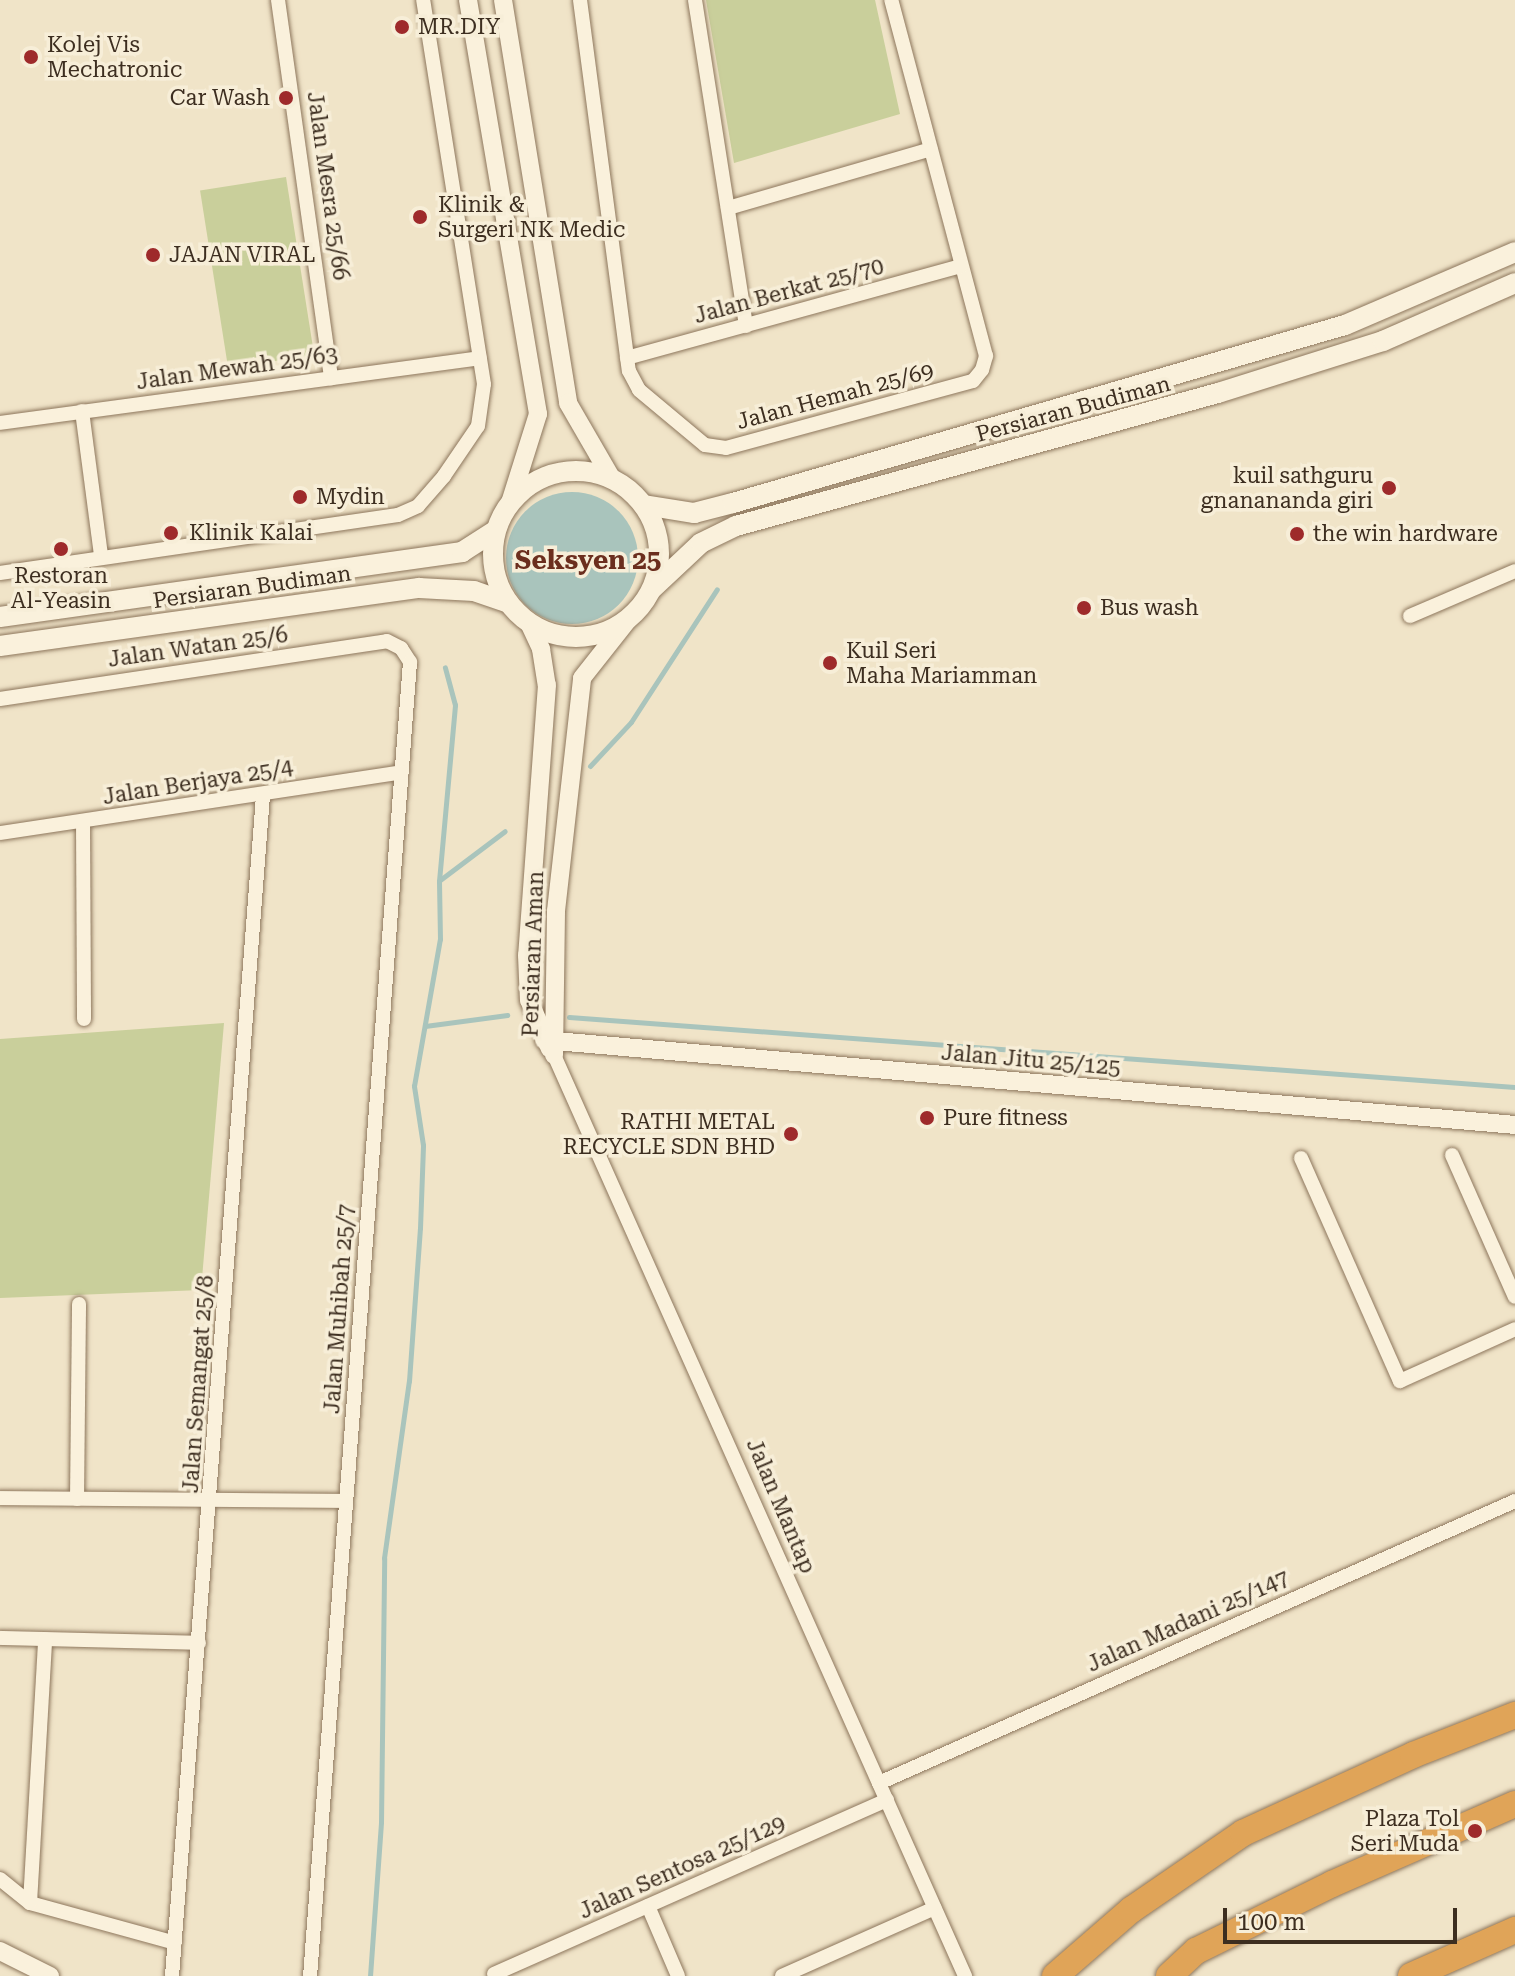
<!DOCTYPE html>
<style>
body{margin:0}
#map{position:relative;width:1515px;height:1976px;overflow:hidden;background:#f0e4c8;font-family:"Roboto Serif",serif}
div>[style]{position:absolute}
.green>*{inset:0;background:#c9cf9b;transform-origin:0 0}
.water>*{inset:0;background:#a9c4bc}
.round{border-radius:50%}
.stream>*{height:5px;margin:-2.5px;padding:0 2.5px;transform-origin:2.5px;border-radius:2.5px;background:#a9c4bc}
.roads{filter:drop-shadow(0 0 2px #8d765c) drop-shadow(0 0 2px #8d765c)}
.minor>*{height:14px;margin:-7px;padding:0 7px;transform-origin:7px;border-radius:7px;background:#faf1dc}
.tertiary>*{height:18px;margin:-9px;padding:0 9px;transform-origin:9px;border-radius:9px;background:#faf1dc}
.secondary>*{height:20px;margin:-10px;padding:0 10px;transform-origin:10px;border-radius:10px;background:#faf1dc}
.secondary>.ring{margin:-10px;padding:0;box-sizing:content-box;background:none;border:20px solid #faf1dc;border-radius:50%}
.motorway>*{height:26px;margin:-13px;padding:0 13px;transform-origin:13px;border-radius:13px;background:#e0a458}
.dots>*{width:22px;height:22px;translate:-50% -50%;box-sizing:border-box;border:4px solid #f7eed8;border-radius:50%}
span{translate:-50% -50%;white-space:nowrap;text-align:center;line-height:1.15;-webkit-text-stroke:7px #f7eed8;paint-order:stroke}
.poi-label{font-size:22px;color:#3d2e20}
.left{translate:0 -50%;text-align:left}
.right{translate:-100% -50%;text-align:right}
.street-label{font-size:22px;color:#3d2e20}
.quarter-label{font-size:26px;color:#6b2e1e;font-weight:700}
.scale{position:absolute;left:1223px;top:1908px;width:234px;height:36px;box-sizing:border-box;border:4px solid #3d2e20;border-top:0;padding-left:10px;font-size:24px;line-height:28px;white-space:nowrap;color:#3d2e20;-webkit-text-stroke:6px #f7eed8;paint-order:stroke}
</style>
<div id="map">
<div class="green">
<i style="clip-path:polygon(706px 0,875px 0,900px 114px,734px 163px)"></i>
<i style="left:286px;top:177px;width:180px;height:87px;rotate:81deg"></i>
<i style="clip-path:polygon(224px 1023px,201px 1290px,0 1298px,0 1039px)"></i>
</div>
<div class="water">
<i class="round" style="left:506px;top:492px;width:132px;height:132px"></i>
</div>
<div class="stream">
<i style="left:590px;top:766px;width:60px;rotate:-47deg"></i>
<i style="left:631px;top:722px;width:158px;rotate:-57.1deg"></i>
<i style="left:440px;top:880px;width:81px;rotate:-37deg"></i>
<i style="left:569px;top:1017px;width:949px;rotate:4.23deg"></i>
<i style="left:425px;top:1026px;width:83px;rotate:-7.6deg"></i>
<i style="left:370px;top:1976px;width:154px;rotate:-85.9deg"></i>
<i style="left:381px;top:1822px;width:264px;rotate:-89.3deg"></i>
<i style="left:384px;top:1558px;width:179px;rotate:-82deg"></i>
<i style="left:409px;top:1381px;width:153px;rotate:-85.9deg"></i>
<i style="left:420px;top:1228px;width:83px;rotate:-87.9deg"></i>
<i style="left:423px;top:1145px;width:60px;rotate:-98.7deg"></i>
<i style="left:414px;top:1086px;width:149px;rotate:-80deg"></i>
<i style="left:440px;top:939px;width:58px;rotate:-91deg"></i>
<i style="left:439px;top:881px;width:177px;rotate:-84.8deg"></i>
<i style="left:455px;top:705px;width:39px;rotate:-105deg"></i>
</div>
<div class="roads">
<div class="minor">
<i style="left:278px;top:0;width:382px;rotate:82deg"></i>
<i style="left:580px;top:0;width:374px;rotate:82.5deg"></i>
<i style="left:629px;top:371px;width:21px;rotate:62deg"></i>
<i style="left:639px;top:390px;width:86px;rotate:39.8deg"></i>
<i style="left:705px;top:445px;width:21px;rotate:8deg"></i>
<i style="left:726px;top:448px;width:256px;rotate:-15.2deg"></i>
<i style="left:973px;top:381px;width:14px;rotate:-51deg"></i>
<i style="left:982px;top:370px;width:15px;rotate:-74deg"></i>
<i style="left:986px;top:356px;width:368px;rotate:-104.9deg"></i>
<i style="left:695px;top:0;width:330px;rotate:81.1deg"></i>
<i style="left:728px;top:208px;width:211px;rotate:-16.2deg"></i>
<i style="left:627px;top:358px;width:346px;rotate:-15.4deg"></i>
<i style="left:82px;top:411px;width:145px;rotate:82.5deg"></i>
<i style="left:0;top:423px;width:484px;rotate:-7.7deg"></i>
<i style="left:0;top:573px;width:402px;rotate:-8.3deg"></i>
<i style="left:398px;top:515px;width:22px;rotate:-24deg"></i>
<i style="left:418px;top:506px;width:40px;rotate:-49deg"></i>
<i style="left:444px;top:476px;width:60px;rotate:-55.8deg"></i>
<i style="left:478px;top:426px;width:42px;rotate:-81.9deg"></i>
<i style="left:484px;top:384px;width:389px;rotate:-99deg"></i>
<i style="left:1410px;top:616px;width:114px;rotate:-23.2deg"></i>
<i style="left:0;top:699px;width:391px;rotate:-8.5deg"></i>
<i style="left:387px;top:641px;width:16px;rotate:27deg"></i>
<i style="left:401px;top:648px;width:17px;rotate:57deg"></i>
<i style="left:410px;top:662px;width:1318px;rotate:94.35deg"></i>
<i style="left:83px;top:821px;width:198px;rotate:89.7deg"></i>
<i style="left:0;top:833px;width:406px;rotate:-8.6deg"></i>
<i style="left:554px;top:1055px;width:1009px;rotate:65.95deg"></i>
<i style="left:1452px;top:1155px;width:155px;rotate:66.1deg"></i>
<i style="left:1301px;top:1158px;width:244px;rotate:66.1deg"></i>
<i style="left:1400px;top:1381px;width:126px;rotate:-24.3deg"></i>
<i style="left:0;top:1498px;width:346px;rotate:0.5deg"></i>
<i style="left:77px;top:1499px;width:195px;rotate:-89.4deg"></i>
<i style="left:0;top:1638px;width:199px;rotate:1.4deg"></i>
<i style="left:879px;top:1783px;width:696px;rotate:-23.91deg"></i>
<i style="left:0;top:1879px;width:38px;rotate:39deg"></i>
<i style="left:30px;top:1903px;width:150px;rotate:15.4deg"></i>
<i style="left:30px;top:1903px;width:264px;rotate:-86.7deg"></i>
<i style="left:648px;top:1906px;width:76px;rotate:66.8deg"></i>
<i style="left:494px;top:1974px;width:430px;rotate:-23.9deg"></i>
<i style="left:172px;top:1976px;width:1185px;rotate:-85.59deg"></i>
<i style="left:782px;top:1976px;width:167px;rotate:-24deg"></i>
</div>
<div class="tertiary">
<i style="left:468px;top:0;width:420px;rotate:80.4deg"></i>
<i style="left:538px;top:414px;width:93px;rotate:107.5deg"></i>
<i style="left:503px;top:0;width:408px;rotate:80.8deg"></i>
<i style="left:568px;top:403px;width:88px;rotate:59.9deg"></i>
<i style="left:529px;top:623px;width:29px;rotate:65deg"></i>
<i style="left:541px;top:649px;width:36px;rotate:81deg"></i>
<i style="left:547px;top:685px;width:271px;rotate:94.2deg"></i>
<i style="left:527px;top:955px;width:45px;rotate:87.5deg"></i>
<i style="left:529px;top:1000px;width:53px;rotate:66.8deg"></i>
<i style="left:544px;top:1040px;width:975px;rotate:5deg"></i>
<i style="left:554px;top:1055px;width:144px;rotate:-89.2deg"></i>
<i style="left:556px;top:911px;width:234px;rotate:-83.6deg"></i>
<i style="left:582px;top:678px;width:73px;rotate:-51.7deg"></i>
<i style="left:0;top:1951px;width:56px;rotate:26.6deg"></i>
</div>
<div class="secondary">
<i class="ring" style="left:493px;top:471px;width:146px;height:146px"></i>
<i style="left:644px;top:505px;width:51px;rotate:9.1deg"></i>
<i style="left:694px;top:513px;width:40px;rotate:-14.4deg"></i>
<i style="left:733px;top:503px;width:637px;rotate:-16.22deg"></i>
<i style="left:1345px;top:325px;width:185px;rotate:-23.2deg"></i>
<i style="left:652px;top:589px;width:67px;rotate:-43.2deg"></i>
<i style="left:701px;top:543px;width:39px;rotate:-26deg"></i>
<i style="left:736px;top:526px;width:500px;rotate:-15.43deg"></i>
<i style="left:1218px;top:393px;width:173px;rotate:-17.5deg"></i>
<i style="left:1383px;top:341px;width:144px;rotate:-23.7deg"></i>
<i style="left:0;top:617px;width:467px;rotate:-8deg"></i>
<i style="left:462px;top:552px;width:40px;rotate:-32.9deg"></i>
<i style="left:0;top:646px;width:423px;rotate:-7.9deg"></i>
<i style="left:419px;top:588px;width:55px;rotate:3.1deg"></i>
<i style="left:474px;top:591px;width:36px;rotate:19deg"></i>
</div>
<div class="motorway">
<i style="left:1055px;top:1976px;width:101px;rotate:-41deg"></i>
<i style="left:1131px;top:1910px;width:136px;rotate:-34.5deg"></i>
<i style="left:1243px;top:1833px;width:187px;rotate:-24.6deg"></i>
<i style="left:1413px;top:1755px;width:110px;rotate:-21.4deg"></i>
<i style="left:1169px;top:1976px;width:37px;rotate:-43deg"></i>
<i style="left:1196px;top:1951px;width:152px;rotate:-26.2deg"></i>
<i style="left:1332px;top:1884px;width:200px;rotate:-23.6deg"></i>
<i style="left:1411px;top:1976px;width:114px;rotate:-23.9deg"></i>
</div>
</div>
<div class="dots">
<i style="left:402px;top:27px;background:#9e2a2b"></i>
<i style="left:31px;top:57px;background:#9e2a2b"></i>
<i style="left:286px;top:98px;background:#9e2a2b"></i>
<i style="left:420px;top:217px;background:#9e2a2b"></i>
<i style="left:153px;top:255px;background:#9e2a2b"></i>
<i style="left:1389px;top:488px;background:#9e2a2b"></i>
<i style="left:300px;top:497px;background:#9e2a2b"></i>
<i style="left:171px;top:533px;background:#9e2a2b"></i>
<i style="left:1297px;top:534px;background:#9e2a2b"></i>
<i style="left:61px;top:549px;background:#9e2a2b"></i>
<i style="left:1084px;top:608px;background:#9e2a2b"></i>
<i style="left:830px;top:663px;background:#9e2a2b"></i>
<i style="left:927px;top:1118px;background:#9e2a2b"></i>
<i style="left:791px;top:1134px;background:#9e2a2b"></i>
<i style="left:1475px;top:1831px;background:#9e2a2b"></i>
</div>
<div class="poi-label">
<span class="left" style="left:418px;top:27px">MR.DIY</span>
<span class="left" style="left:47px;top:57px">Kolej Vis<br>Mechatronic</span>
<span class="right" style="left:270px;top:98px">Car Wash</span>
<span class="left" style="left:438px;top:217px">Klinik &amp;<br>Surgeri NK Medic</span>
<span class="left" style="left:169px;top:255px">JAJAN VIRAL</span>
<span class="right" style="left:1373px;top:488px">kuil sathguru<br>gnanananda giri</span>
<span class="left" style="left:316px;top:497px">Mydin</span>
<span class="left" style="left:189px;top:533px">Klinik Kalai</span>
<span class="left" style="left:1313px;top:534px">the win hardware</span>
<span style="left:61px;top:588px">Restoran<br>Al-Yeasin</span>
<span class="left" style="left:1100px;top:608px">Bus wash</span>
<span class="left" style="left:846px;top:663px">Kuil Seri<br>Maha Mariamman</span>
<span class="left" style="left:943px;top:1118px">Pure fitness</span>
<span class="right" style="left:775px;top:1134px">RATHI METAL<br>RECYCLE SDN BHD</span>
<span class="right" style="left:1459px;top:1831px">Plaza Tol<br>Seri Muda</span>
</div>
<div class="street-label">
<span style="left:328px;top:186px;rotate:82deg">Jalan Mesra 25/66</span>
<span style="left:789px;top:291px;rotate:-15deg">Jalan Berkat 25/70</span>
<span style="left:237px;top:368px;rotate:-8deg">Jalan Mewah 25/63</span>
<span style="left:835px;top:396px;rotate:-15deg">Jalan Hemah 25/69</span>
<span style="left:1073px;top:409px;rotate:-15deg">Persiaran Budiman</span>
<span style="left:252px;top:587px;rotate:-8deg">Persiaran Budiman</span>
<span style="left:198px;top:647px;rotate:-8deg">Jalan Watan 25/6</span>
<span style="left:198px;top:782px;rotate:-9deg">Jalan Berjaya 25/4</span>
<span style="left:533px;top:954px;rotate:-88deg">Persiaran Aman</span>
<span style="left:1031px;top:1060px;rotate:5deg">Jalan Jitu 25/125</span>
<span style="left:339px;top:1309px;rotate:-86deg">Jalan Muhibah 25/7</span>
<span style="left:198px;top:1384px;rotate:-86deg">Jalan Semangat 25/8</span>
<span style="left:781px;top:1506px;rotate:67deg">Jalan Mantap</span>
<span style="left:1188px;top:1621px;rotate:-24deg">Jalan Madani 25/147</span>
<span style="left:682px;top:1867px;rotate:-24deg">Jalan Sentosa 25/129</span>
</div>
<div class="quarter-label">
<span style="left:588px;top:561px">Seksyen 25</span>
</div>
<div class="scale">100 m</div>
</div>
